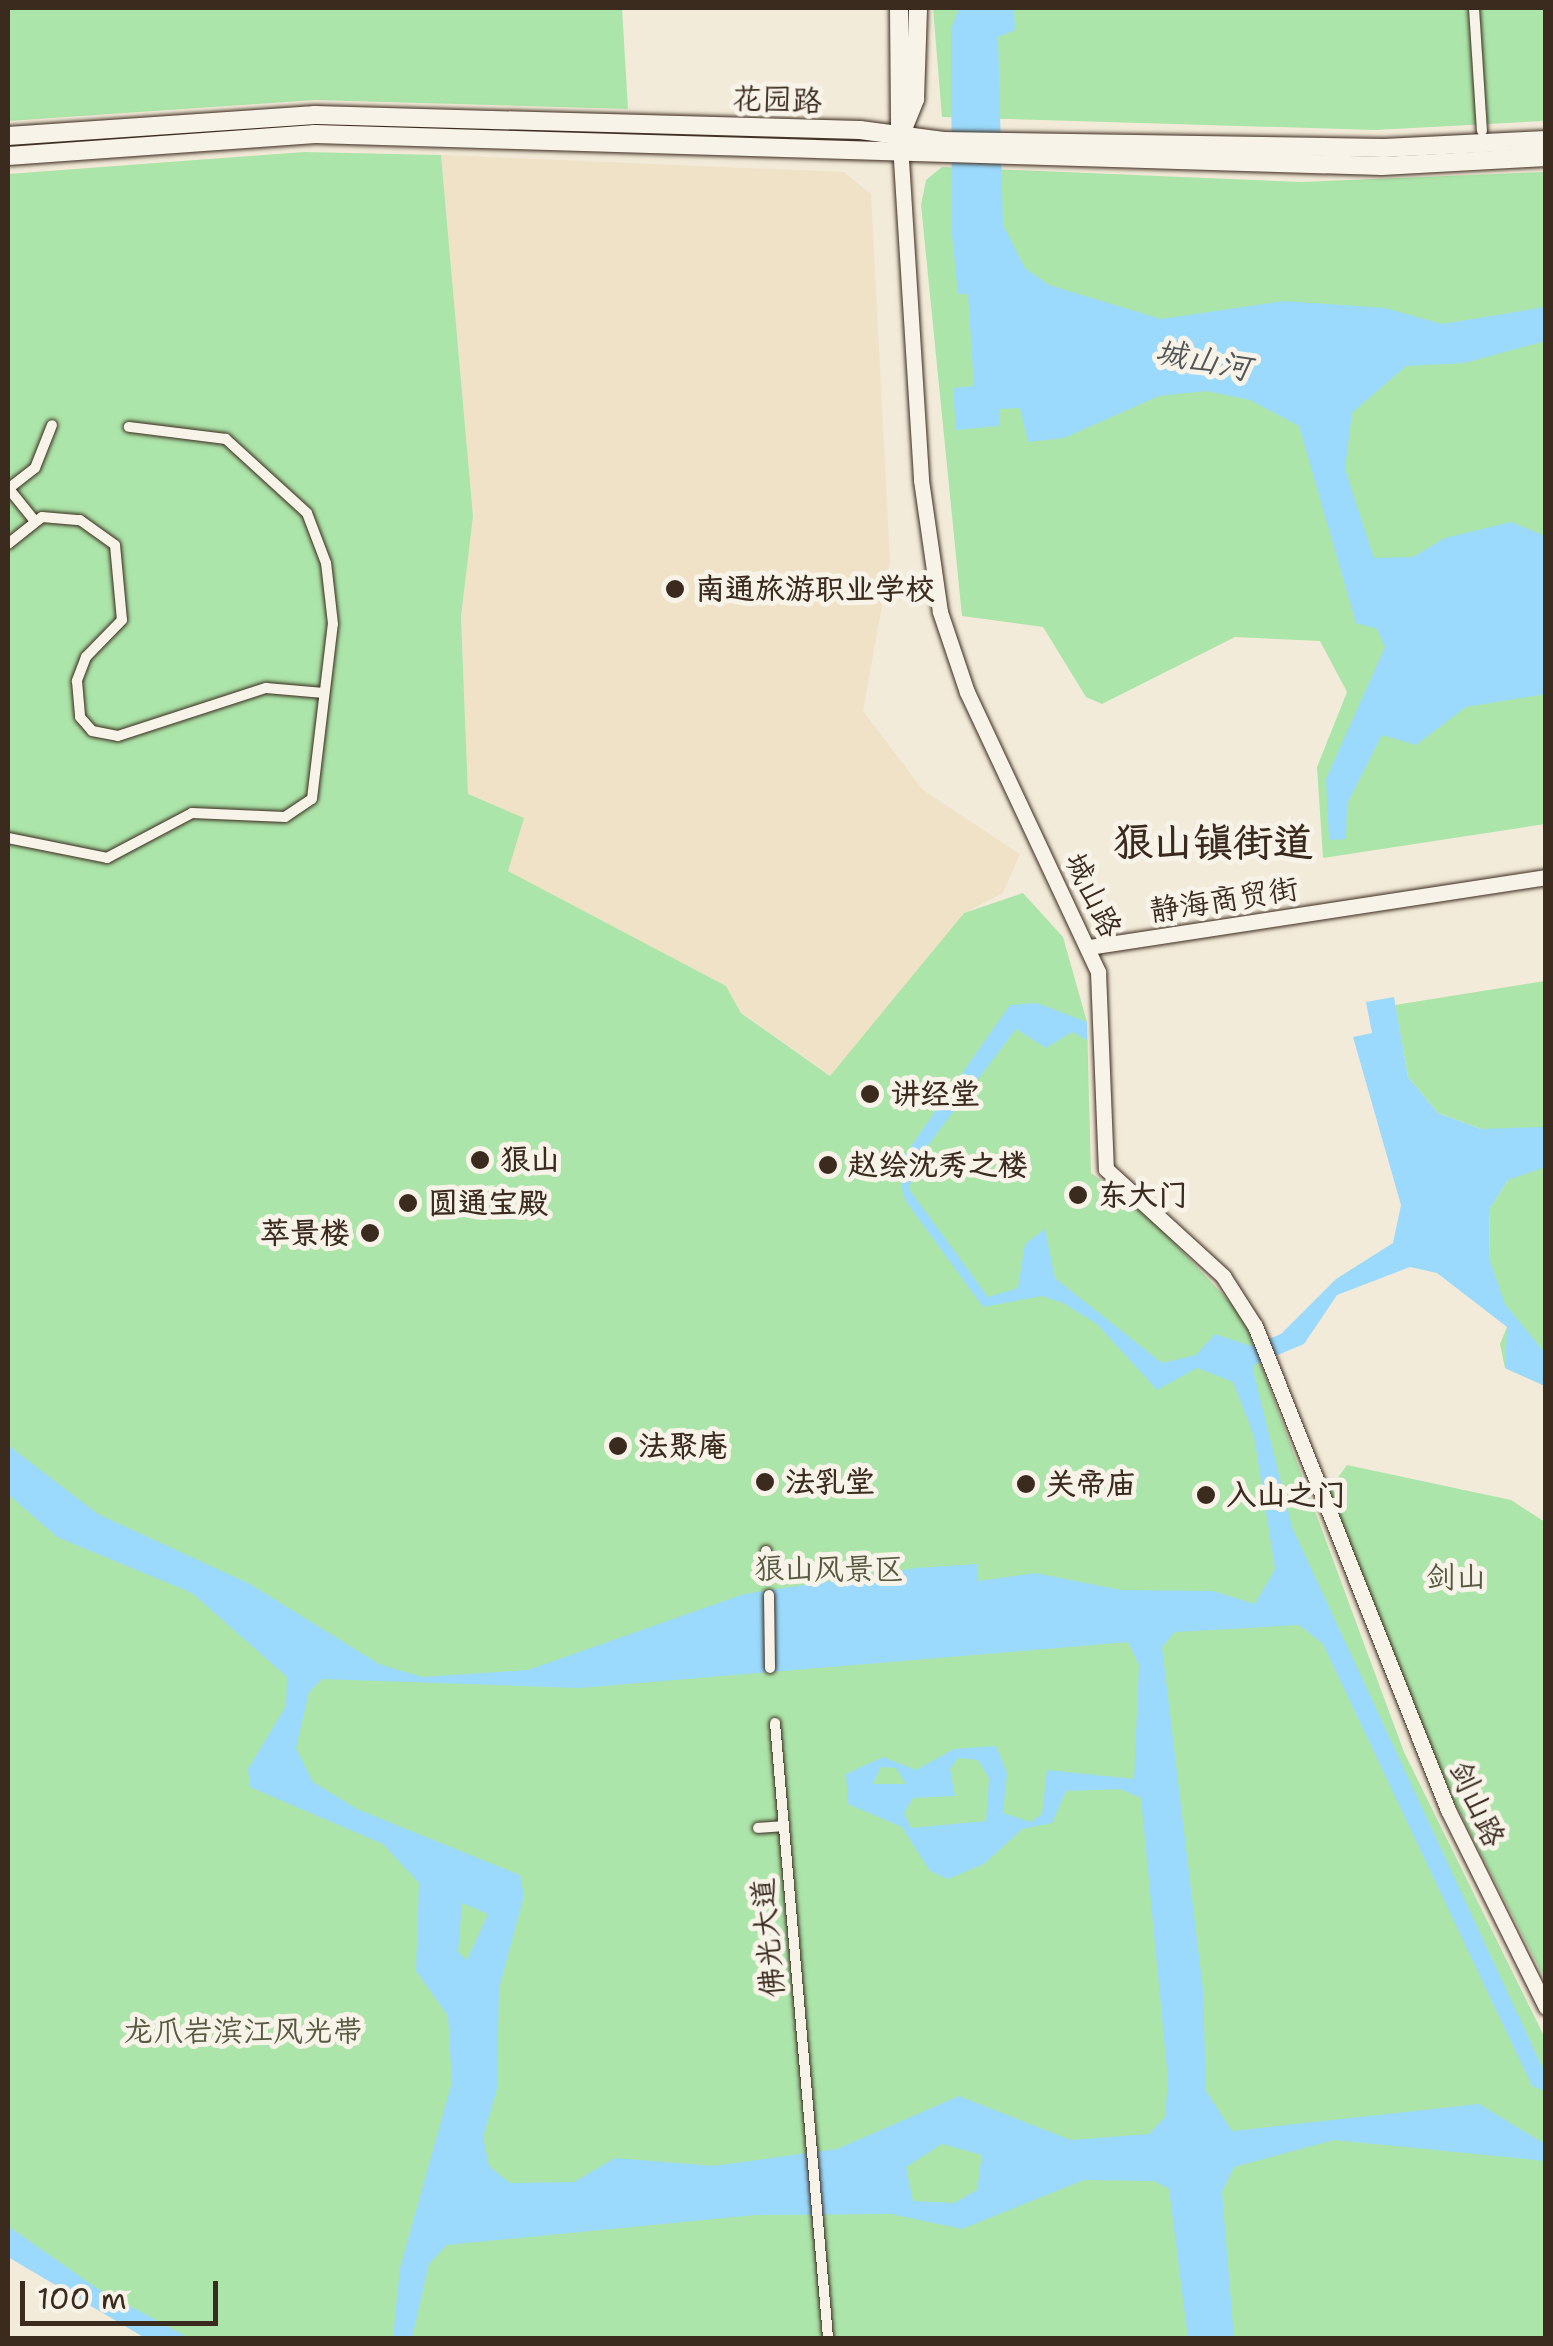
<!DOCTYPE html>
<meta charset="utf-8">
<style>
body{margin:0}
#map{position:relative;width:1553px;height:2346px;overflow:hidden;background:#f3ebd9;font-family:"Shantell Sans","LXGW WenKai TC",sans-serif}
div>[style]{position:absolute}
.built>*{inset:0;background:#efe2c6}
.green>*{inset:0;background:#ace5a9}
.water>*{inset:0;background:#9bdafc}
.roads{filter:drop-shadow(0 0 2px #3b2a1e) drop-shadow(0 0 2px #3b2a1e)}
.pedestrian>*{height:10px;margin:-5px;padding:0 5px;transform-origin:5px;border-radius:5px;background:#f7f3e8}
.tertiary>*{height:15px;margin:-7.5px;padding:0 7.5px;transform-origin:7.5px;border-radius:7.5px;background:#f7f3e8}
.secondary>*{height:18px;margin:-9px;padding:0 9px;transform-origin:9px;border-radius:9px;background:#f7f3e8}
.dots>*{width:28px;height:28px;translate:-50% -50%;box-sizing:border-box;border:5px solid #f7f3e8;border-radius:50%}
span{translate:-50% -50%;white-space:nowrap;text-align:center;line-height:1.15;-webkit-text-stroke:10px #f7f3e8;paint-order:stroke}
.street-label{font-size:30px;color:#3b2a1e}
.poi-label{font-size:30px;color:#3b2a1e;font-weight:700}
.left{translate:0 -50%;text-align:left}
.right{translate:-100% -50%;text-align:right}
.park-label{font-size:30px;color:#575941}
.water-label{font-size:32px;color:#535656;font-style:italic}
.district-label{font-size:40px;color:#3b2a1e;font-weight:700}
.frame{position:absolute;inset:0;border:10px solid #3b2a1e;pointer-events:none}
.scale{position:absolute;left:20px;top:2281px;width:198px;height:45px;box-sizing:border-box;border:5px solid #3b2a1e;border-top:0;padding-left:12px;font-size:30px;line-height:35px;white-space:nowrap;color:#3b2a1e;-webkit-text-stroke:8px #f7f3e8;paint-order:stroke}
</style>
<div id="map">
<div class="built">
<i style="clip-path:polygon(441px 155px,844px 172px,871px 194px,890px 561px,863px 711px,923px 790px,1020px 854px,1003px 893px,964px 913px,831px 1076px,741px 1012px,726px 986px,508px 871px,468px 794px,461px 617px,473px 516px)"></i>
</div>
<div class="green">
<i style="clip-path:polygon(8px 8px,622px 8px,628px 109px,315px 100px,8px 121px)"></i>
<i style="clip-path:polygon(933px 8px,1545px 8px,1545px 121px,1375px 130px,942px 117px)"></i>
<i style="clip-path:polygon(304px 152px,441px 155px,473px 516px,461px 617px,468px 794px,524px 818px,508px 871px,726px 986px,741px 1013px,830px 1076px,964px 913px,1023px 893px,1063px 937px,1087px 1022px,1091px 1173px,1147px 1214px,1243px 1316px,1404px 1752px,1545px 2038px,1545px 2338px,168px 2338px,8px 2240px,8px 174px)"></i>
<i style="clip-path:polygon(942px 167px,1301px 182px,1545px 172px,1545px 824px,1323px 858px,1317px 767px,1347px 692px,1320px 641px,1235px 637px,1102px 704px,1086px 697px,1043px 627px,962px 616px,921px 205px,926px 180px)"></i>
<i style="clip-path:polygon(1545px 981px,1545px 1386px,1505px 1368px,1500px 1344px,1507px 1327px,1489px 1258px,1490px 1208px,1508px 1180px,1481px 1129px,1438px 1113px,1408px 1077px,1395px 1005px)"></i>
<i style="clip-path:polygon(1347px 1465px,1511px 1500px,1545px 1522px,1545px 1979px,1454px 1801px,1349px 1555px,1329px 1490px)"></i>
</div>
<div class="water">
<i style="clip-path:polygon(959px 8px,1014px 8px,1015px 30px,998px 37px,1003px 225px,1025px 268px,1049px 285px,1161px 319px,1284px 301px,1385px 308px,1442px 324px,1545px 307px,1545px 341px,1465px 363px,1406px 366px,1352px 413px,1345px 469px,1374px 558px,1413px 557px,1445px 538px,1511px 522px,1545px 536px,1546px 694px,1466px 707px,1416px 745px,1382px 735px,1347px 804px,1346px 839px,1329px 840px,1326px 779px,1385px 647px,1377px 629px,1356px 623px,1299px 426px,1250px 400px,1206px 391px,1159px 396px,1064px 438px,1028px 442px,1020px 408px,1000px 409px,999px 426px,956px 430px,953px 388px,974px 386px,968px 294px,958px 294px,952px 236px,951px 29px)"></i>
<i style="clip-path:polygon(evenodd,1394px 997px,1408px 1077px,1438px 1113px,1481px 1129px,1545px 1127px,1545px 1167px,1508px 1180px,1490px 1208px,1489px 1258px,1505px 1304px,1545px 1353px,1545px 1386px,1505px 1368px,1507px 1327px,1437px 1273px,1410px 1267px,1337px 1295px,1304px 1344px,1254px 1365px,1254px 1374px,1292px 1527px,1545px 2073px,1545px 2091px,1532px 2086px,1323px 1644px,1299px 1625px,1175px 1632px,1162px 1647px,1203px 1990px,1206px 2091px,1232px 2131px,1479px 2104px,1545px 2144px,1545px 2161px,1334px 2140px,1234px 2167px,1222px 2192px,1234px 2338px,1188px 2338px,1169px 2189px,1154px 2181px,1084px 2180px,962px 2229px,891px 2214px,755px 2215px,447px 2245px,429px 2264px,412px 2338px,393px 2338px,400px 2268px,452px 2082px,448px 2016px,416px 1971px,419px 1883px,383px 1844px,250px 1787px,248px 1769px,286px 1706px,287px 1677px,192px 1593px,57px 1537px,8px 1494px,8px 1445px,98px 1514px,250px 1584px,379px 1664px,422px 1677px,528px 1670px,744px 1594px,916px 1568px,977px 1564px,978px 1581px,1035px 1573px,1121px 1590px,1213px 1591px,1255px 1604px,1275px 1569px,1254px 1436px,1233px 1382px,1197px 1368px,1157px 1390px,1097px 1324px,1063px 1303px,1042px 1296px,983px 1307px,905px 1200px,897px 1166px,1010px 1005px,1037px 1003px,1087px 1022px,1087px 1040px,1072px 1032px,1046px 1048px,1016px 1029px,916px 1161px,909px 1189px,988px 1297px,1018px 1288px,1025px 1244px,1045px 1229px,1055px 1278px,1162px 1363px,1196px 1355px,1215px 1334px,1251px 1346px,1281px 1334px,1336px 1279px,1393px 1243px,1401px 1205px,1353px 1037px,1372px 1033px,1366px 1002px,1394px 997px,1128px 1642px,1139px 1665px,1134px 1779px,1047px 1770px,1042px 1814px,1031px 1822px,1003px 1813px,1007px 1773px,996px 1746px,954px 1749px,916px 1770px,883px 1757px,846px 1774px,848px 1804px,902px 1827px,930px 1871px,948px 1879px,984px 1864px,1022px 1829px,1052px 1823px,1066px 1791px,1120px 1789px,1141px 1798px,1168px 2080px,1165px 2117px,1149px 2134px,1071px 2140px,959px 2096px,837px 2149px,714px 2166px,615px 2158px,574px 2182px,510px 2183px,489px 2166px,483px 2137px,497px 2089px,499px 1988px,524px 1896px,520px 1875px,357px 1809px,313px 1782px,296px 1748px,309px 1692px,322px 1679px,580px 1688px,1128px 1642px,1394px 997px,958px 1758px,978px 1760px,989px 1778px,986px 1821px,911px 1828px,904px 1813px,913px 1798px,955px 1796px,950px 1769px,958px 1758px,1394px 997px,881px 1767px,896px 1768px,906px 1784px,873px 1784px,881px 1767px,1394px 997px,462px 1903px,488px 1914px,467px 1960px,458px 1952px,462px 1903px,1394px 997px,942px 2144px,982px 2155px,977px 2190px,954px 2203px,913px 2201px,906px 2167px,942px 2144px)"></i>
<i style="clip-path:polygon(8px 2226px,95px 2287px,189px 2338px,145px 2338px,8px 2257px)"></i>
</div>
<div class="roads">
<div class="pedestrian">
<i style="left:1474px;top:8px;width:123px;rotate:86.3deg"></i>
<i style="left:8px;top:489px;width:34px;rotate:-38deg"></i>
<i style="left:35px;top:468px;width:46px;rotate:-68.4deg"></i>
<i style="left:9px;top:489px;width:38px;rotate:51deg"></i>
<i style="left:8px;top:544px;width:43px;rotate:-38.5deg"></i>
<i style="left:42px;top:517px;width:38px;rotate:5deg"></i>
<i style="left:80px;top:520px;width:43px;rotate:35.5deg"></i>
<i style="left:115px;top:545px;width:75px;rotate:84.7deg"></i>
<i style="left:122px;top:620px;width:52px;rotate:134.2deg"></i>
<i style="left:86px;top:657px;width:26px;rotate:111deg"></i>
<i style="left:77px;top:681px;width:36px;rotate:85deg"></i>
<i style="left:80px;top:717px;width:18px;rotate:49deg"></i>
<i style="left:92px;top:731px;width:26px;rotate:11deg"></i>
<i style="left:118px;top:736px;width:156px;rotate:-18deg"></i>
<i style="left:266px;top:688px;width:58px;rotate:4.9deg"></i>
<i style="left:8px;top:838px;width:101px;rotate:11.4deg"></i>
<i style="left:107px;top:858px;width:96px;rotate:-27.9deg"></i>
<i style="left:192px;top:813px;width:93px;rotate:2.5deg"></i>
<i style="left:285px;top:817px;width:32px;rotate:-34deg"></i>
<i style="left:312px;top:799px;width:176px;rotate:-83.2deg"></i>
<i style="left:333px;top:624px;width:61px;rotate:-96.5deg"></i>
<i style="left:326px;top:563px;width:53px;rotate:-110.8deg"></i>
<i style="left:307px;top:513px;width:110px;rotate:-137.6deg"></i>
<i style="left:226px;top:439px;width:98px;rotate:-172.9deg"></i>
<i style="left:766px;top:1551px;width:23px;rotate:88deg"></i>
<i style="left:769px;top:1595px;width:73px;rotate:89.2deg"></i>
<i style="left:775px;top:1723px;width:617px;rotate:85.07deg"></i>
<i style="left:758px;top:1828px;width:26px;rotate:-4deg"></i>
</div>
<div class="tertiary">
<i style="left:900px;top:144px;width:337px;rotate:86.4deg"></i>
<i style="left:921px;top:480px;width:133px;rotate:81.8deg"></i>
<i style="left:940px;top:612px;width:84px;rotate:71.4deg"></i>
<i style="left:967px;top:692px;width:309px;rotate:64.9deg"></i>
<i style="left:1098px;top:972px;width:197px;rotate:87.7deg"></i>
<i style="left:1106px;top:1169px;width:159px;rotate:42.4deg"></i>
<i style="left:1223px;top:1276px;width:59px;rotate:57.4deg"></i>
<i style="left:1255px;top:1326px;width:521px;rotate:68.26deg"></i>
<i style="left:1448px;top:1810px;width:220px;rotate:63.6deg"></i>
<i style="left:1089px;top:947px;width:462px;rotate:-8.7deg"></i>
</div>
<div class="secondary">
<i style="left:899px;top:8px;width:121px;rotate:89.5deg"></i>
<i style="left:901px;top:134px;width:38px;rotate:-68deg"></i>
<i style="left:915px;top:99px;width:91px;rotate:-88.1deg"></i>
<i style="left:8px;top:136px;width:308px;rotate:-3.9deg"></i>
<i style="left:315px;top:115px;width:545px;rotate:1.58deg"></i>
<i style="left:860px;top:130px;width:84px;rotate:7.5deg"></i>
<i style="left:943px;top:141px;width:441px;rotate:0.9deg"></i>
<i style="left:1384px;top:148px;width:162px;rotate:-2.8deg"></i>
<i style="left:8px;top:156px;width:308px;rotate:-4.1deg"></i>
<i style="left:315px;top:134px;width:1067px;rotate:1.72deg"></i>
<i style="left:1382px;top:166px;width:164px;rotate:-3.1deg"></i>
</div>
</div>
<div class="dots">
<i style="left:675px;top:589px;background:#3b2a1e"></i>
<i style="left:870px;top:1094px;background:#3b2a1e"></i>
<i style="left:480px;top:1160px;background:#3b2a1e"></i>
<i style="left:828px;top:1165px;background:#3b2a1e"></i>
<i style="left:1078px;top:1195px;background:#3b2a1e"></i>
<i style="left:408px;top:1203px;background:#3b2a1e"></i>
<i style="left:370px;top:1233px;background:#3b2a1e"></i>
<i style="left:618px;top:1446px;background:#3b2a1e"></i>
<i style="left:765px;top:1482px;background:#3b2a1e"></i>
<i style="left:1026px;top:1484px;background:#3b2a1e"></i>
<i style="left:1206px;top:1495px;background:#3b2a1e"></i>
</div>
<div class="street-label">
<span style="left:777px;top:100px;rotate:2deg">花园路</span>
<span style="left:1093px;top:895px;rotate:64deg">城山路</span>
<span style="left:1224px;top:900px;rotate:-9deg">静海商贸街</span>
<span style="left:1477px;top:1804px;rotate:65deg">剑山路</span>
<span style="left:768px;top:1938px;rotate:-95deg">佛光大道</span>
</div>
<div class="poi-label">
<span class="left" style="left:695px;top:589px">南通旅游职业学校</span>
<span class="left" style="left:890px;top:1094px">讲经堂</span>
<span class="left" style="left:500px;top:1160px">狼山</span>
<span class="left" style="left:848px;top:1165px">赵绘沈秀之楼</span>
<span class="left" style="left:1098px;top:1195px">东大门</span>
<span class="left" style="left:428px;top:1203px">圆通宝殿</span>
<span class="right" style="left:350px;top:1233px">萃景楼</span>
<span class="left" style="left:638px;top:1446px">法聚庵</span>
<span class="left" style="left:785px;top:1482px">法乳堂</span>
<span class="left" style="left:1046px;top:1484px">关帝庙</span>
<span class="left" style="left:1226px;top:1495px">入山之门</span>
</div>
<div class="park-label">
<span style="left:829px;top:1569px">狼山风景区</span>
<span style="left:1456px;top:1577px">剑山</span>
<span style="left:243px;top:2031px">龙爪岩滨江风光带</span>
</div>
<div class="water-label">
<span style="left:1203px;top:360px;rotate:11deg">城山河</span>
</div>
<div class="district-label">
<span style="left:1213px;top:842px">狼山镇街道</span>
</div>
<div class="frame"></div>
<div class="scale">100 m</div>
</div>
